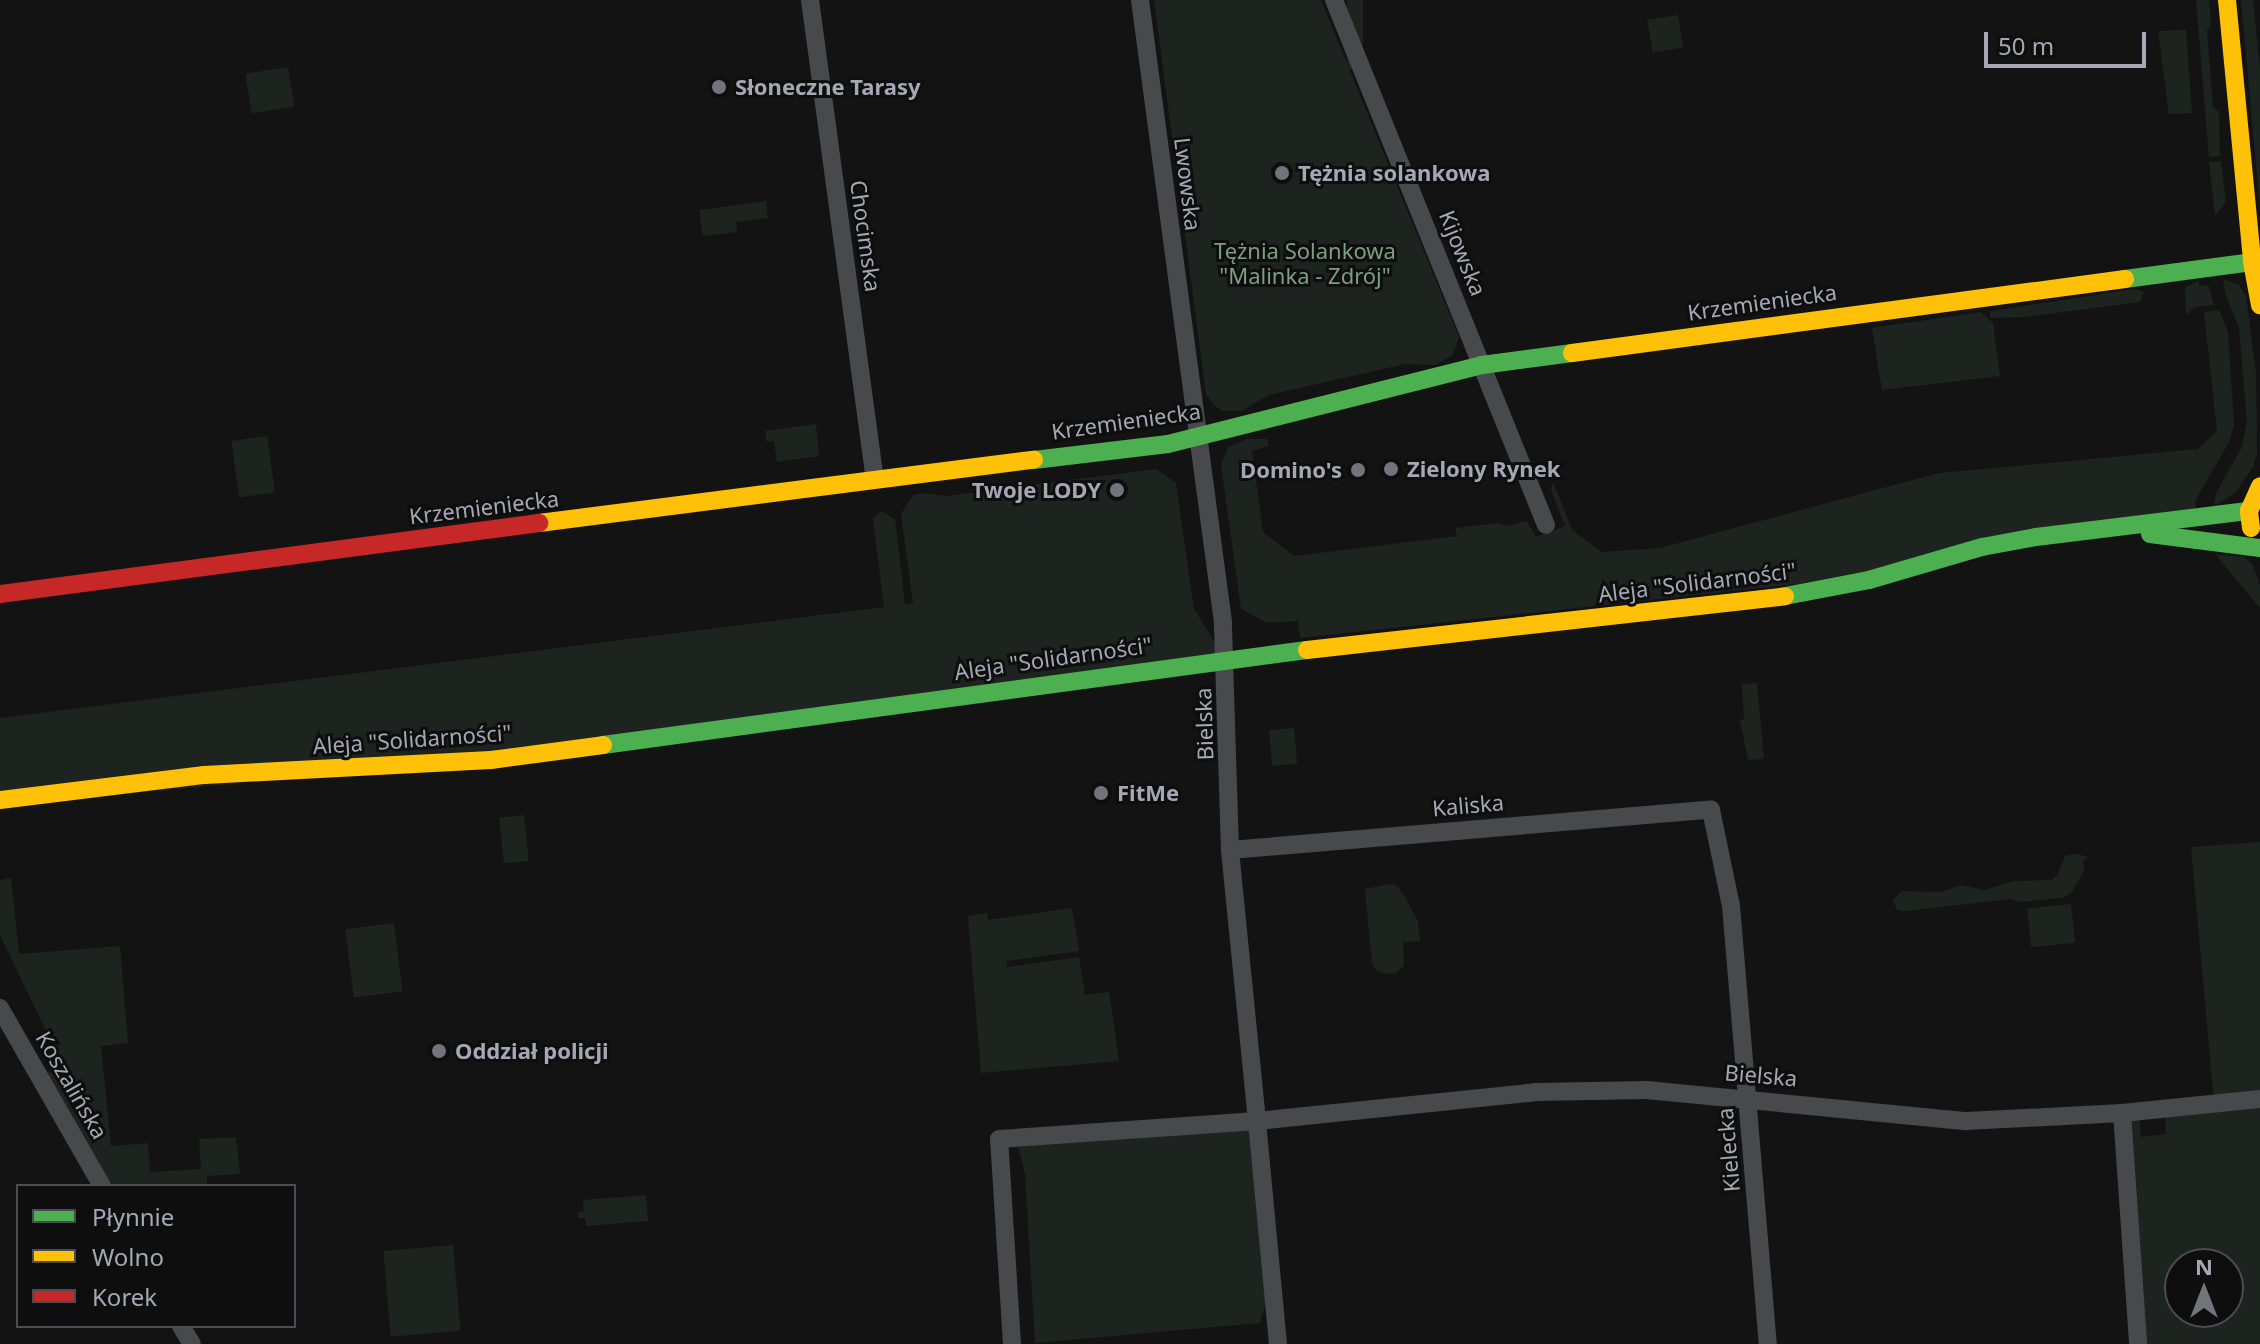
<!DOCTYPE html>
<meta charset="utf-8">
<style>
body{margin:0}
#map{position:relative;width:2260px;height:1344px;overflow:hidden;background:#131314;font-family:"Noto Sans",sans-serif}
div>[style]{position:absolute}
.green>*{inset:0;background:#1d241f;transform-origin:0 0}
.street>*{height:18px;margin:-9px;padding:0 9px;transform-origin:9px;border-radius:9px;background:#48494c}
.fast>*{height:18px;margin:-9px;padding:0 9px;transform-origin:9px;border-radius:9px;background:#4caf50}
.slow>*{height:18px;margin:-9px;padding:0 9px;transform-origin:9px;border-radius:9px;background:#ffc107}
.jam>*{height:18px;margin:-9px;padding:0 9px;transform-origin:9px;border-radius:9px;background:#c62828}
.dots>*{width:22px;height:22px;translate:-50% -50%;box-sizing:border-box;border:4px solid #0e0e0f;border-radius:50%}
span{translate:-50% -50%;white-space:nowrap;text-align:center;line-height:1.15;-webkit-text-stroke:6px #0e0e0f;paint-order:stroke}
.poi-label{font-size:22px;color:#a5a8b4;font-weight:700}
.left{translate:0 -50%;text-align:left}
.right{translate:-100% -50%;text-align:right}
.street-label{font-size:22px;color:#a5a8b4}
.park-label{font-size:22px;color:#7c9f82}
.legend{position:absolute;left:16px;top:1184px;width:280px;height:144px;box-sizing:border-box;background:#0e0e0f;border:2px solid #4a4c51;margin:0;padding:10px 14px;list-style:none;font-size:24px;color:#a5a8b4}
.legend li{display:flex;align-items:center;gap:16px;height:40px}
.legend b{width:40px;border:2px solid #4a4c51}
.north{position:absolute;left:2164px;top:1248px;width:80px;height:80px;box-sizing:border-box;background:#0e0e0f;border:2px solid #4a4c51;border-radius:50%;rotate:0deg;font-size:22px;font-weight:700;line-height:32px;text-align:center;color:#a5a8b4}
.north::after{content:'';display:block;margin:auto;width:28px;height:36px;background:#72747c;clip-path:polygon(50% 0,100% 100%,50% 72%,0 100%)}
.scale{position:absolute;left:1984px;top:32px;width:162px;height:36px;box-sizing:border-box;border:4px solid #a5a8b4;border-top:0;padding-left:10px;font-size:24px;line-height:28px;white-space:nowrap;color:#a5a8b4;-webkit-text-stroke:6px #0e0e0f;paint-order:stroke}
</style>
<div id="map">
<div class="green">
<i style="clip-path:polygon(1154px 0,1321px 0,1459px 337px,1453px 355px,1435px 365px,1405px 364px,1269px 395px,1241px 411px,1222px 411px,1214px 405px,1206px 394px)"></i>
<i style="left:1347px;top:0;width:16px;height:69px"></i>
<i style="clip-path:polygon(2196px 0,2209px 0,2211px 25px,2207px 30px,2213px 107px,2219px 112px,2220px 156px,2209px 157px)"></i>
<i style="clip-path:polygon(2241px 0,2253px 0,2260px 70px,2260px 208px)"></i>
<i style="left:1678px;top:15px;width:33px;height:31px;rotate:81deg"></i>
<i style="clip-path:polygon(2186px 30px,2192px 113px,2169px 114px,2158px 31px)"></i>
<i style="left:288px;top:67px;width:40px;height:43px;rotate:81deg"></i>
<i style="clip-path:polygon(2221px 161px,2226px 202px,2215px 216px,2209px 162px)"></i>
<i style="clip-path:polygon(766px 201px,768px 218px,736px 222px,737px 232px,703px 236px,699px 210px)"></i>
<i style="clip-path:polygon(2223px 279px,2239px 285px,2246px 296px,2256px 374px,2257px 453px,2253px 467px,2235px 493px,2214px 506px,2216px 493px,2242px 447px,2247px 422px,2239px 328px,2226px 296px)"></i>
<i style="clip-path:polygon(2199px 280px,2199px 285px,2209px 286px,2214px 305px,2195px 307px,2186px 315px,2185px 288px)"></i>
<i style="clip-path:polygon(2135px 289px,2144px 292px,2140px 302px,2024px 317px,1990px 318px,1990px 311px)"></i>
<i style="clip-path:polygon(2219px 310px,2228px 332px,2234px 425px,2229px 442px,2195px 501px,2196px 510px,1797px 584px,1300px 638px,1298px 621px,1267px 623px,1241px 609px,1221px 465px,1228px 447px,1247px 439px,1267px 439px,1269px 446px,1252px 451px,1263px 532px,1294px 556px,1457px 536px,1455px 528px,1500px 523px,1506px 526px,1527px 521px,1536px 537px,1565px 526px,1551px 490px,1553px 482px,1572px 530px,1602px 552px,1660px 548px,1939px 473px,2198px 449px,2217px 431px,2204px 312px)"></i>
<i style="clip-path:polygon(1981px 312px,1993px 323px,2000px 376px,1882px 390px,1872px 328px)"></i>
<i style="clip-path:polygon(816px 424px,819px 456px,777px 462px,774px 441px,767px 442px,765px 431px)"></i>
<i style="left:267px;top:436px;width:57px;height:36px;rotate:82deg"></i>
<i style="clip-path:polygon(1156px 469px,1176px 483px,1194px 609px,1225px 659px,491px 760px,0 805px,0 718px,884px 607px,873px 519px,881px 511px,895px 519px,905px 604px,913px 603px,901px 514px,913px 495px,925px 493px,946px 496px)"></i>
<i style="clip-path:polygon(2215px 554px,2244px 557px,2253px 565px,2260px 586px,2260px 608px)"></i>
<i style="clip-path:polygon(1757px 683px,1764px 759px,1748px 760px,1740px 720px,1744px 719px,1742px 684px)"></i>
<i style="left:1294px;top:728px;width:36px;height:25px;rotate:85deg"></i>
<i style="left:524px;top:815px;width:46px;height:25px;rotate:84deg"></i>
<i style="clip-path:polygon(evenodd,2260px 842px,2260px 1344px,2138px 1344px,2122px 1113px,2139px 1111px,2141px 1137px,2166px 1134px,2165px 1109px,2214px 1103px,2191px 847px,2260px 842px,2180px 1264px,2228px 1264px,2228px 1312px,2180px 1312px,2180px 1264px)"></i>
<i style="clip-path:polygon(2077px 854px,2088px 857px,2082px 863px,2085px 869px,2072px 892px,2063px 898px,2019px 902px,2011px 899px,1906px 911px,1897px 910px,1893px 900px,1902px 891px,1942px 892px,1960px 885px,1985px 890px,2014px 881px,2052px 880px,2058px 874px,2065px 856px)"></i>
<i style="clip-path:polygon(11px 878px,19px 954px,120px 946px,128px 1043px,101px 1046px,111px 1146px,148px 1143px,150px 1172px,201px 1169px,199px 1139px,236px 1137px,240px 1174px,207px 1176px,207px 1186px,102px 1186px,40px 1078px,62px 1064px,0 935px,0 880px)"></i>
<i style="clip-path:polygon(1390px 884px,1397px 886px,1405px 897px,1418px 922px,1420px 941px,1403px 942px,1404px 965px,1396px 973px,1386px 974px,1376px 970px,1372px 964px,1365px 889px)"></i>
<i style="left:2071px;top:904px;width:39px;height:44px;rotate:84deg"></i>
<i style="clip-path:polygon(1072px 908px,1079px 951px,1007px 961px,1007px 967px,1079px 957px,1085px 995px,1109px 992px,1119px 1061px,981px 1073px,968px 916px,987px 913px,988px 920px)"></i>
<i style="left:394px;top:923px;width:69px;height:49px;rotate:83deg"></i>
<i style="clip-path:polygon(1258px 1127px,1272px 1279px,1260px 1323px,1035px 1343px,1025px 1174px,1018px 1145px)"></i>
<i style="clip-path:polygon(646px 1195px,648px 1221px,586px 1226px,585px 1218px,578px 1218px,578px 1212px,584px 1211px,583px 1200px)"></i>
<i style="left:453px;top:1245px;width:86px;height:70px;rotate:85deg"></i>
</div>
<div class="street">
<i style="left:810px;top:0;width:482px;rotate:82.3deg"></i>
<i style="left:1334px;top:0;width:566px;rotate:68.01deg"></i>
<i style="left:1230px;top:850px;width:483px;rotate:-4.8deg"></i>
<i style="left:1711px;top:810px;width:98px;rotate:78.2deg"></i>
<i style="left:1731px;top:906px;width:440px;rotate:85.2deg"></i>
<i style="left:0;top:1008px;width:205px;rotate:60.2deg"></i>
<i style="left:2122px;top:1113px;width:232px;rotate:86deg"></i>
<i style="left:181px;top:1326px;width:21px;rotate:59deg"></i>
<i style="left:1012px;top:1344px;width:205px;rotate:-93.6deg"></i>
<i style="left:999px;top:1139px;width:259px;rotate:-4deg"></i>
<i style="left:1257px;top:1121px;width:272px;rotate:-95.7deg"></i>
<i style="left:1230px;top:850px;width:228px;rotate:-91.8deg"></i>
<i style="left:1223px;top:622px;width:628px;rotate:-97.6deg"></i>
<i style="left:1278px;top:1344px;width:224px;rotate:-95.4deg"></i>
<i style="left:1257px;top:1121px;width:281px;rotate:-5.9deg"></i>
<i style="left:1536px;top:1092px;width:111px;rotate:-1deg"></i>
<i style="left:1647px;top:1090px;width:321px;rotate:5.6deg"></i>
<i style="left:1966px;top:1121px;width:156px;rotate:-2.9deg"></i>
<i style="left:2122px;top:1113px;width:139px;rotate:-5.8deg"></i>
</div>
<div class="fast">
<i style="left:2125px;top:279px;width:128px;rotate:-7.6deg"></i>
<i style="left:1034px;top:460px;width:135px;rotate:-6.8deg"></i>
<i style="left:1168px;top:444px;width:324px;rotate:-14.1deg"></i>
<i style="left:1482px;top:365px;width:91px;rotate:-7.6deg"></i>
<i style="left:2150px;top:534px;width:111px;rotate:7.3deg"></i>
<i style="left:1785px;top:596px;width:86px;rotate:-10.8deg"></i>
<i style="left:1869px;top:580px;width:118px;rotate:-16.3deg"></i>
<i style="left:1982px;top:547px;width:55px;rotate:-10.5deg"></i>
<i style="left:2036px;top:537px;width:215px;rotate:-7deg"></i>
<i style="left:603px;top:745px;width:710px;rotate:-7.69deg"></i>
</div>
<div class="slow">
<i style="left:2227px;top:0;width:263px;rotate:84.5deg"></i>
<i style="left:2252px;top:262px;width:44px;rotate:79.5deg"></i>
<i style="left:1572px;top:353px;width:558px;rotate:-7.62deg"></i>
<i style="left:539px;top:523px;width:499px;rotate:-7.3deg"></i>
<i style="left:2251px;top:528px;width:17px;rotate:-97deg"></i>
<i style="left:2249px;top:511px;width:27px;rotate:-66deg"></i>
<i style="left:1307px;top:650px;width:481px;rotate:-6.4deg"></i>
<i style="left:0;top:800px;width:206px;rotate:-7deg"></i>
<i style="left:204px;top:775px;width:287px;rotate:-3deg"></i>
<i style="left:491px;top:760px;width:113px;rotate:-7.6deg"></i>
</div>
<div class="jam">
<i style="left:0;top:594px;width:544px;rotate:-7.5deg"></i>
</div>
<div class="dots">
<i style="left:719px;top:87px;background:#72747c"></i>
<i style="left:1282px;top:173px;background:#72747c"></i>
<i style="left:1391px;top:469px;background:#72747c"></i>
<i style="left:1358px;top:470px;background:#72747c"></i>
<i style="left:1117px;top:490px;background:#72747c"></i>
<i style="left:1101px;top:793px;background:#72747c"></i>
<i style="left:439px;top:1051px;background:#72747c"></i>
</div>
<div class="poi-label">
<span class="left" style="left:735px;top:87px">Słoneczne Tarasy</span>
<span class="left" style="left:1298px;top:173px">Tężnia solankowa</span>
<span class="left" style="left:1407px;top:469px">Zielony Rynek</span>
<span class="right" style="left:1342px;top:470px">Domino's</span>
<span class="right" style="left:1101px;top:490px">Twoje LODY</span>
<span class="left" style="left:1117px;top:793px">FitMe</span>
<span class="left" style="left:455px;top:1051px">Oddział policji</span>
</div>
<div class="street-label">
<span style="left:1188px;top:184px;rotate:83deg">Lwowska</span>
<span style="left:866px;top:236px;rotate:82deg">Chocimska</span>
<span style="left:1463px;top:253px;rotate:68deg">Kijowska</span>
<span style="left:1762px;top:302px;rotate:-8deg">Krzemieniecka</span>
<span style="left:1126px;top:421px;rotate:-8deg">Krzemieniecka</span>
<span style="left:484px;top:507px;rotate:-7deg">Krzemieniecka</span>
<span style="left:1697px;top:582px;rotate:-7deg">Aleja "Solidarności"</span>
<span style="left:1053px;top:658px;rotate:-8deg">Aleja "Solidarności"</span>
<span style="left:1204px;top:724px;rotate:-92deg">Bielska</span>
<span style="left:412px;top:739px;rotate:-4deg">Aleja "Solidarności"</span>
<span style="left:1468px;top:805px;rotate:-5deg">Kaliska</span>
<span style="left:1761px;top:1075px;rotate:5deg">Bielska</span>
<span style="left:72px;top:1085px;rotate:60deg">Koszalińska</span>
<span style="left:1728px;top:1150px;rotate:-95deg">Kielecka</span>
</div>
<div class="park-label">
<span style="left:1305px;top:263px">Tężnia Solankowa<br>"Malinka - Zdrój"</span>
</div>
<ul class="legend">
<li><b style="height:10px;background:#4caf50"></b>Płynnie</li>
<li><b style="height:10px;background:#ffc107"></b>Wolno</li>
<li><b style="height:10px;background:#c62828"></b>Korek</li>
</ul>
<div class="north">N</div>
<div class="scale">50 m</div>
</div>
